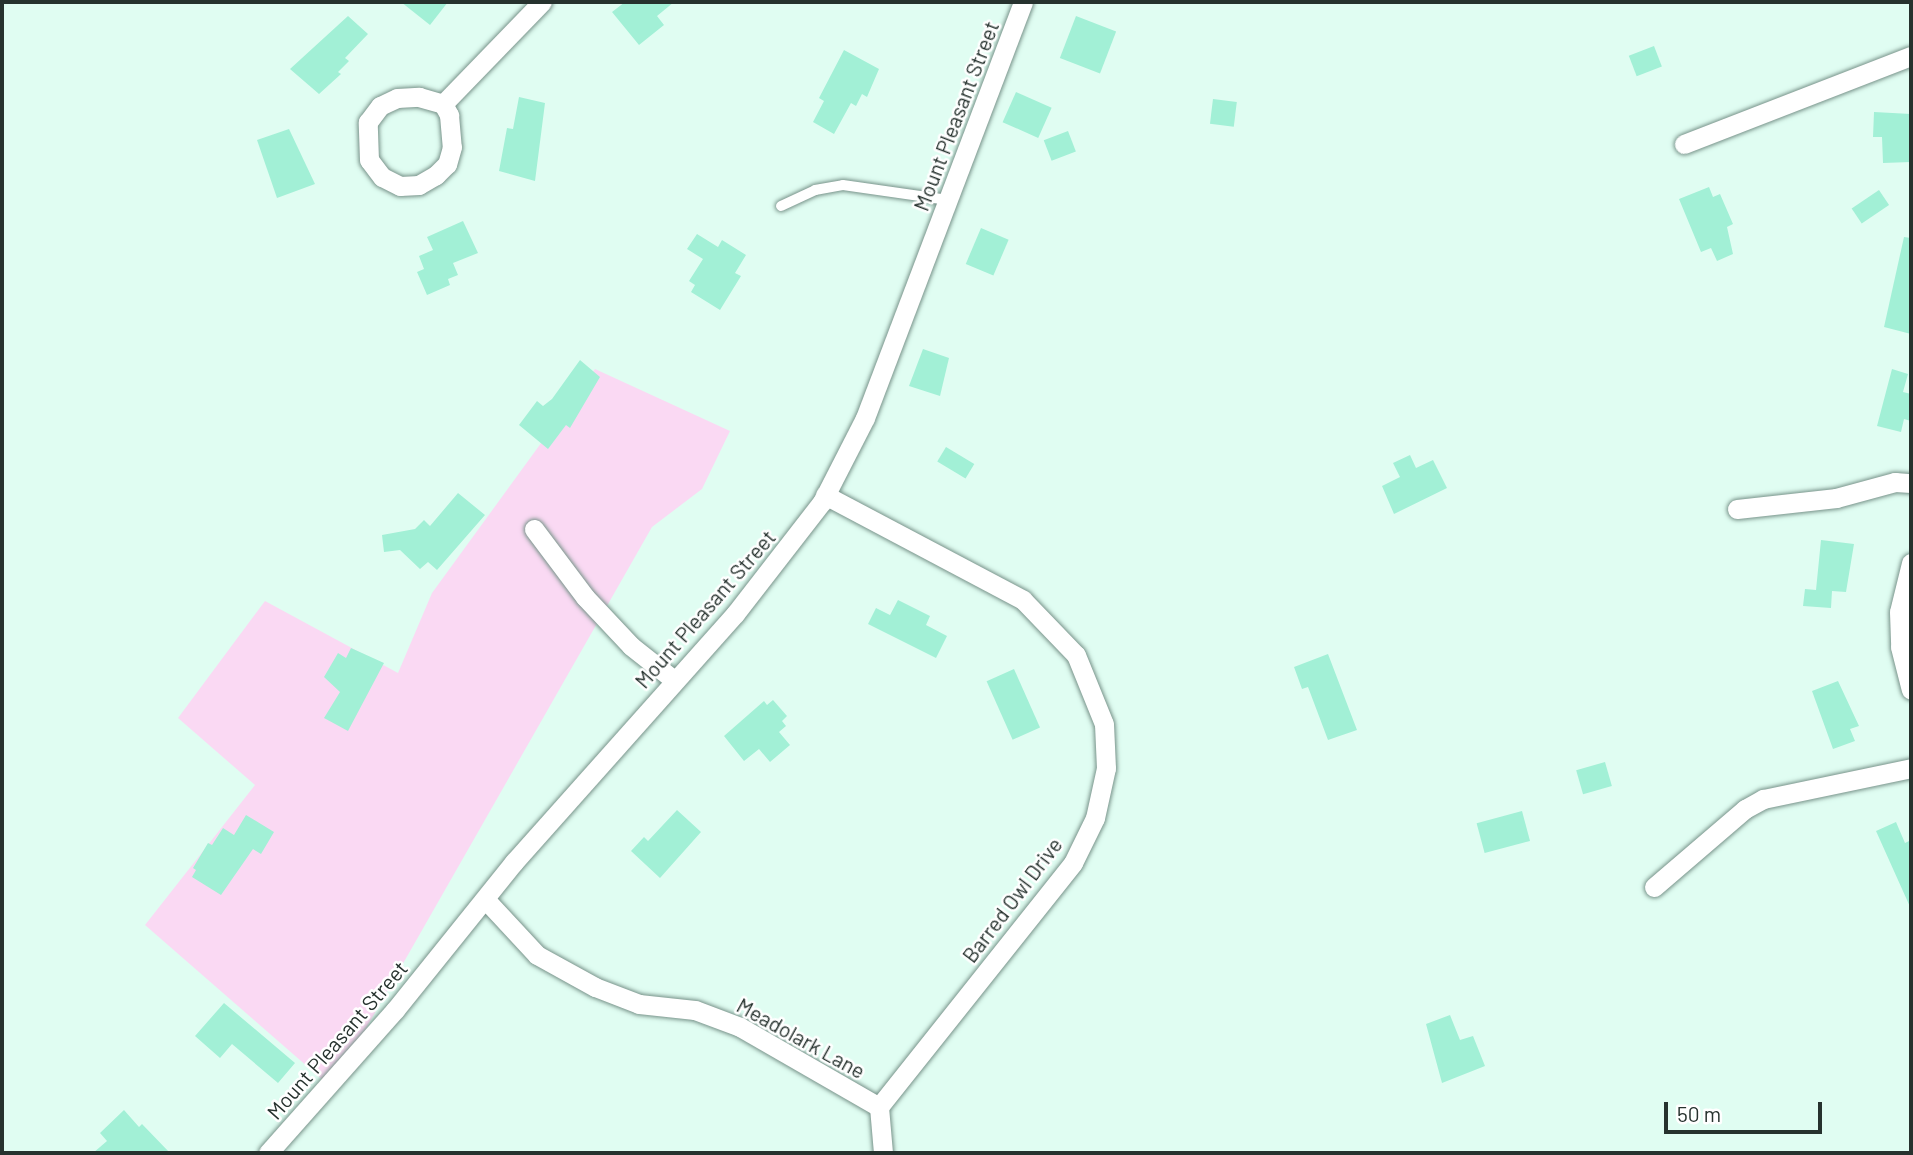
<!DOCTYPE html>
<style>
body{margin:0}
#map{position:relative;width:1913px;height:1155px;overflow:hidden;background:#e0fdf2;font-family:Barlow,sans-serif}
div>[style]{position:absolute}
.green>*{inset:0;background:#fad9f3}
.building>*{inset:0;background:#a2f0d6;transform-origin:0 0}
.roads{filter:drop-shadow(0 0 2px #78938a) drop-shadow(0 0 2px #78938a)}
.lane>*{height:10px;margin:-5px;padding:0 5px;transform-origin:5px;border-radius:5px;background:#fff}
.street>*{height:19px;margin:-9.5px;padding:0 9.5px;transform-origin:9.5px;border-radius:9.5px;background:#fff}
span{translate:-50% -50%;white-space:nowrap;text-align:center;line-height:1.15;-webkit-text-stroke:5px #fff;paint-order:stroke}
.street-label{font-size:21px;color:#26322e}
.frame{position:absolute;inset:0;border:4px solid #26322e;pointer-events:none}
.scale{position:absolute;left:1664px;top:1102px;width:158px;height:32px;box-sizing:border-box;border:4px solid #26322e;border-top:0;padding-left:9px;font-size:21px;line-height:24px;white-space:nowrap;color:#26322e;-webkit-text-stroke:5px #fff;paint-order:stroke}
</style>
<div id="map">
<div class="green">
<i style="clip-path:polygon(595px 369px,730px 431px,702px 489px,652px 527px,332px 1088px,145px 925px,255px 785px,178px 718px,265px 601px,398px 673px,432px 593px)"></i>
</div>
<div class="building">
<i style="clip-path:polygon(401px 2px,448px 2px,430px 25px)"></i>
<i style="clip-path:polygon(625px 2px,674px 2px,657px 16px,664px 25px,639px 45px,612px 12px)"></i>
<i style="clip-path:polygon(348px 16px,368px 34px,345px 58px,349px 61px,338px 72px,341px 74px,319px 94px,290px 69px)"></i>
<i style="left:1076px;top:16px;width:43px;height:45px;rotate:21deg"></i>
<i style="left:1654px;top:46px;width:22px;height:27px;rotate:69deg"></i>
<i style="clip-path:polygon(844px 50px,879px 69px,867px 97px,862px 94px,856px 106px,851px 103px,834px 134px,813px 122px,824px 101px,819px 98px)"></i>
<i style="left:1016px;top:92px;width:39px;height:33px;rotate:24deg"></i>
<i style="clip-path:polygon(519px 97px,545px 103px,535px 181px,499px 171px,507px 128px,513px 129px)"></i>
<i style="left:1213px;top:99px;width:24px;height:25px;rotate:7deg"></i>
<i style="clip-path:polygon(1874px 112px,1911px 114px,1911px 162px,1883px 163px,1882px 137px,1873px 137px)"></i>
<i style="clip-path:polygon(289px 129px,315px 184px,277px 198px,257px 140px)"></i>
<i style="left:1068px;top:131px;width:22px;height:26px;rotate:69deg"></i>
<i style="clip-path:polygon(1709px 187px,1713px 197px,1720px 194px,1733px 224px,1727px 227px,1733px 254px,1717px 261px,1711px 248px,1701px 252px,1679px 199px)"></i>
<i style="left:1879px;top:190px;width:18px;height:33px;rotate:56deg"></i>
<i style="clip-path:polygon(463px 221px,478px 253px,453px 263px,458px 275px,448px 279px,450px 285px,427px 295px,417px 272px,424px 269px,419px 256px,433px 250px,427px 237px)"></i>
<i style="left:981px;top:228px;width:30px;height:39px;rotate:23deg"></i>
<i style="clip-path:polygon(697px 234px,718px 247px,722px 240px,746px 255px,735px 273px,741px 276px,720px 310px,691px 292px,695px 285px,689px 281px,703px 259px,687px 249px)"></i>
<i style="clip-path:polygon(1904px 237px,1911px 238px,1911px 334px,1884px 327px)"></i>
<i style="clip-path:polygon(923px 349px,949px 358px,940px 396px,909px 386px)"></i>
<i style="clip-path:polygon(580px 360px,600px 377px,570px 428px,566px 425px,548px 449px,519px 425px,537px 401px,543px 406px,552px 399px)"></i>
<i style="clip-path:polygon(1892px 369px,1908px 374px,1903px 392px,1911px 394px,1911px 421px,1904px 419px,1901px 432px,1877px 426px)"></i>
<i style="left:946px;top:447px;width:33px;height:17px;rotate:31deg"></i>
<i style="clip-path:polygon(1410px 455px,1416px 468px,1433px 460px,1447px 488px,1394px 514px,1382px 486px,1400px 477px,1393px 463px)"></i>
<i style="clip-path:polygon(458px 493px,485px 515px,437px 570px,428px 562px,420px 569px,400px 550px,384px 552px,382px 535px,415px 529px,424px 520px,430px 526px)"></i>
<i style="clip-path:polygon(1821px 540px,1854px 544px,1846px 592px,1832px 591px,1831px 608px,1803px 606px,1805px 589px,1816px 590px)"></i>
<i style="clip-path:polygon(898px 600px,930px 616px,926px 625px,947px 636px,936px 658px,868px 624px,876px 608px,890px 615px)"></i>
<i style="clip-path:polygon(351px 648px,384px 663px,348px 731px,324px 718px,340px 692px,324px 677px,338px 653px,346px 658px)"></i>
<i style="clip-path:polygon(1328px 654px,1357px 730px,1328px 740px,1308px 687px,1302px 689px,1294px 667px)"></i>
<i style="left:1014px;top:669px;width:64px;height:30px;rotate:66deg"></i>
<i style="clip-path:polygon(1838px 681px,1859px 726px,1850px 729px,1855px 741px,1833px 749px,1812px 691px)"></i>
<i style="clip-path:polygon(773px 700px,787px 716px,782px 721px,786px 726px,779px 732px,790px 745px,770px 762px,759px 749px,744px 761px,724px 736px,764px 701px,767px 705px)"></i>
<i style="left:1605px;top:762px;width:25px;height:30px;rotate:74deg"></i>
<i style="clip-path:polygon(677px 810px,701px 832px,660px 878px,631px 851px,644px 837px,648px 841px)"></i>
<i style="left:1522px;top:811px;width:31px;height:47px;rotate:75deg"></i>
<i style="clip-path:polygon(246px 815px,274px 832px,261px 854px,253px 849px,221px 895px,192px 877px,196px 870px,193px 868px,208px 843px,212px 845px,223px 828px,234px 835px)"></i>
<i style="clip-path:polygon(1896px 822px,1905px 843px,1911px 840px,1911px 909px,1876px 831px)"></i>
<i style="clip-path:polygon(224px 1003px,295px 1063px,278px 1083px,232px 1044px,220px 1058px,195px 1036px)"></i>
<i style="clip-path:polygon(1450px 1015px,1460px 1040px,1473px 1036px,1485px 1066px,1442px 1083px,1426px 1024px)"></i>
<i style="clip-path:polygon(124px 1110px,139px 1127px,142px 1124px,170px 1153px,93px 1153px,107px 1141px,100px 1133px)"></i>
</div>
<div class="roads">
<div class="lane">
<i style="left:781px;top:206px;width:38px;rotate:-25deg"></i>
<i style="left:815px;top:190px;width:28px;rotate:-10deg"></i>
<i style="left:843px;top:185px;width:106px;rotate:8.1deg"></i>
</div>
<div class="street">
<i style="left:419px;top:97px;width:25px;rotate:16deg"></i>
<i style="left:443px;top:104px;width:13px;rotate:61deg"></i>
<i style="left:449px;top:115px;width:32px;rotate:85deg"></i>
<i style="left:452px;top:147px;width:18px;rotate:106deg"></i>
<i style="left:447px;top:164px;width:16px;rotate:135deg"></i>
<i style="left:436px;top:175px;width:20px;rotate:150deg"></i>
<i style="left:419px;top:185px;width:19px;rotate:177deg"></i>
<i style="left:400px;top:186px;width:20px;rotate:-153deg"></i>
<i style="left:382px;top:177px;width:21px;rotate:-127deg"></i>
<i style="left:369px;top:160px;width:38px;rotate:-92deg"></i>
<i style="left:368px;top:122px;width:20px;rotate:-53deg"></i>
<i style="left:380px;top:106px;width:19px;rotate:-25deg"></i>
<i style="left:397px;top:98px;width:22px;rotate:-3deg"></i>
<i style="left:443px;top:104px;width:142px;rotate:-45.9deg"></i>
<i style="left:1684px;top:144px;width:243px;rotate:-21.2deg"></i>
<i style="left:825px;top:495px;width:224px;rotate:27.9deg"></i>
<i style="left:1023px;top:600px;width:76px;rotate:46.1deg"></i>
<i style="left:1076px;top:655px;width:74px;rotate:67.9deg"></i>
<i style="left:1104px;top:724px;width:44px;rotate:87.4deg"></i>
<i style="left:1106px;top:768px;width:51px;rotate:102.4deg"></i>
<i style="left:1095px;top:818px;width:50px;rotate:116.1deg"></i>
<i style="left:1073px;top:863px;width:312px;rotate:128.5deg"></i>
<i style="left:879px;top:1107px;width:46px;rotate:85deg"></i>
<i style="left:1737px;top:509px;width:100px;rotate:-6.3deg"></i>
<i style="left:1836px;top:498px;width:61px;rotate:-15.2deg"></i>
<i style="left:1895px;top:482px;width:16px;rotate:4deg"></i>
<i style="left:534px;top:529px;width:85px;rotate:53.1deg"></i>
<i style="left:585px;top:597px;width:67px;rotate:46.8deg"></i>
<i style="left:631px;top:646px;width:55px;rotate:38.3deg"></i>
<i style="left:1911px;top:563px;width:50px;rotate:103.8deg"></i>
<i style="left:1899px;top:612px;width:35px;rotate:88deg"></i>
<i style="left:1900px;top:647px;width:44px;rotate:75.7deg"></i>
<i style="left:1654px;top:887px;width:120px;rotate:-40.6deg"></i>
<i style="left:1745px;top:809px;width:21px;rotate:-29deg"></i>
<i style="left:1763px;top:799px;width:151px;rotate:-11.8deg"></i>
<i style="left:485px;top:899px;width:76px;rotate:47.1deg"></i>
<i style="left:537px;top:955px;width:66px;rotate:28.9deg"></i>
<i style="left:595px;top:987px;width:47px;rotate:21.1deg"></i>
<i style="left:639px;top:1004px;width:56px;rotate:6.1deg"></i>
<i style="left:695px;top:1010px;width:48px;rotate:20.7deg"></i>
<i style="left:740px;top:1027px;width:160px;rotate:29.9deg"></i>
<i style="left:268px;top:1153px;width:191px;rotate:-48.4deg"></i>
<i style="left:395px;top:1010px;width:190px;rotate:-51.2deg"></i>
<i style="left:514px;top:862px;width:332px;rotate:-48.3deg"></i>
<i style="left:735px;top:614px;width:142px;rotate:-52.2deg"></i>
<i style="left:822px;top:502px;width:94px;rotate:-62.9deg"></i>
<i style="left:865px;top:418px;width:445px;rotate:-69.2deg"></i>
</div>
</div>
<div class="street-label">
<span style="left:956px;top:116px;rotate:-69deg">Mount Pleasant Street</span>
<span style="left:705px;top:609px;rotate:-49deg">Mount Pleasant Street</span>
<span style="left:1012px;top:900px;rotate:-53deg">Barred Owl Drive</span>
<span style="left:801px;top:1038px;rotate:29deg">Meadolark Lane</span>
<span style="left:337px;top:1040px;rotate:-49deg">Mount Pleasant Street</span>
</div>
<div class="frame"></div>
<div class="scale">50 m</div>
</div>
